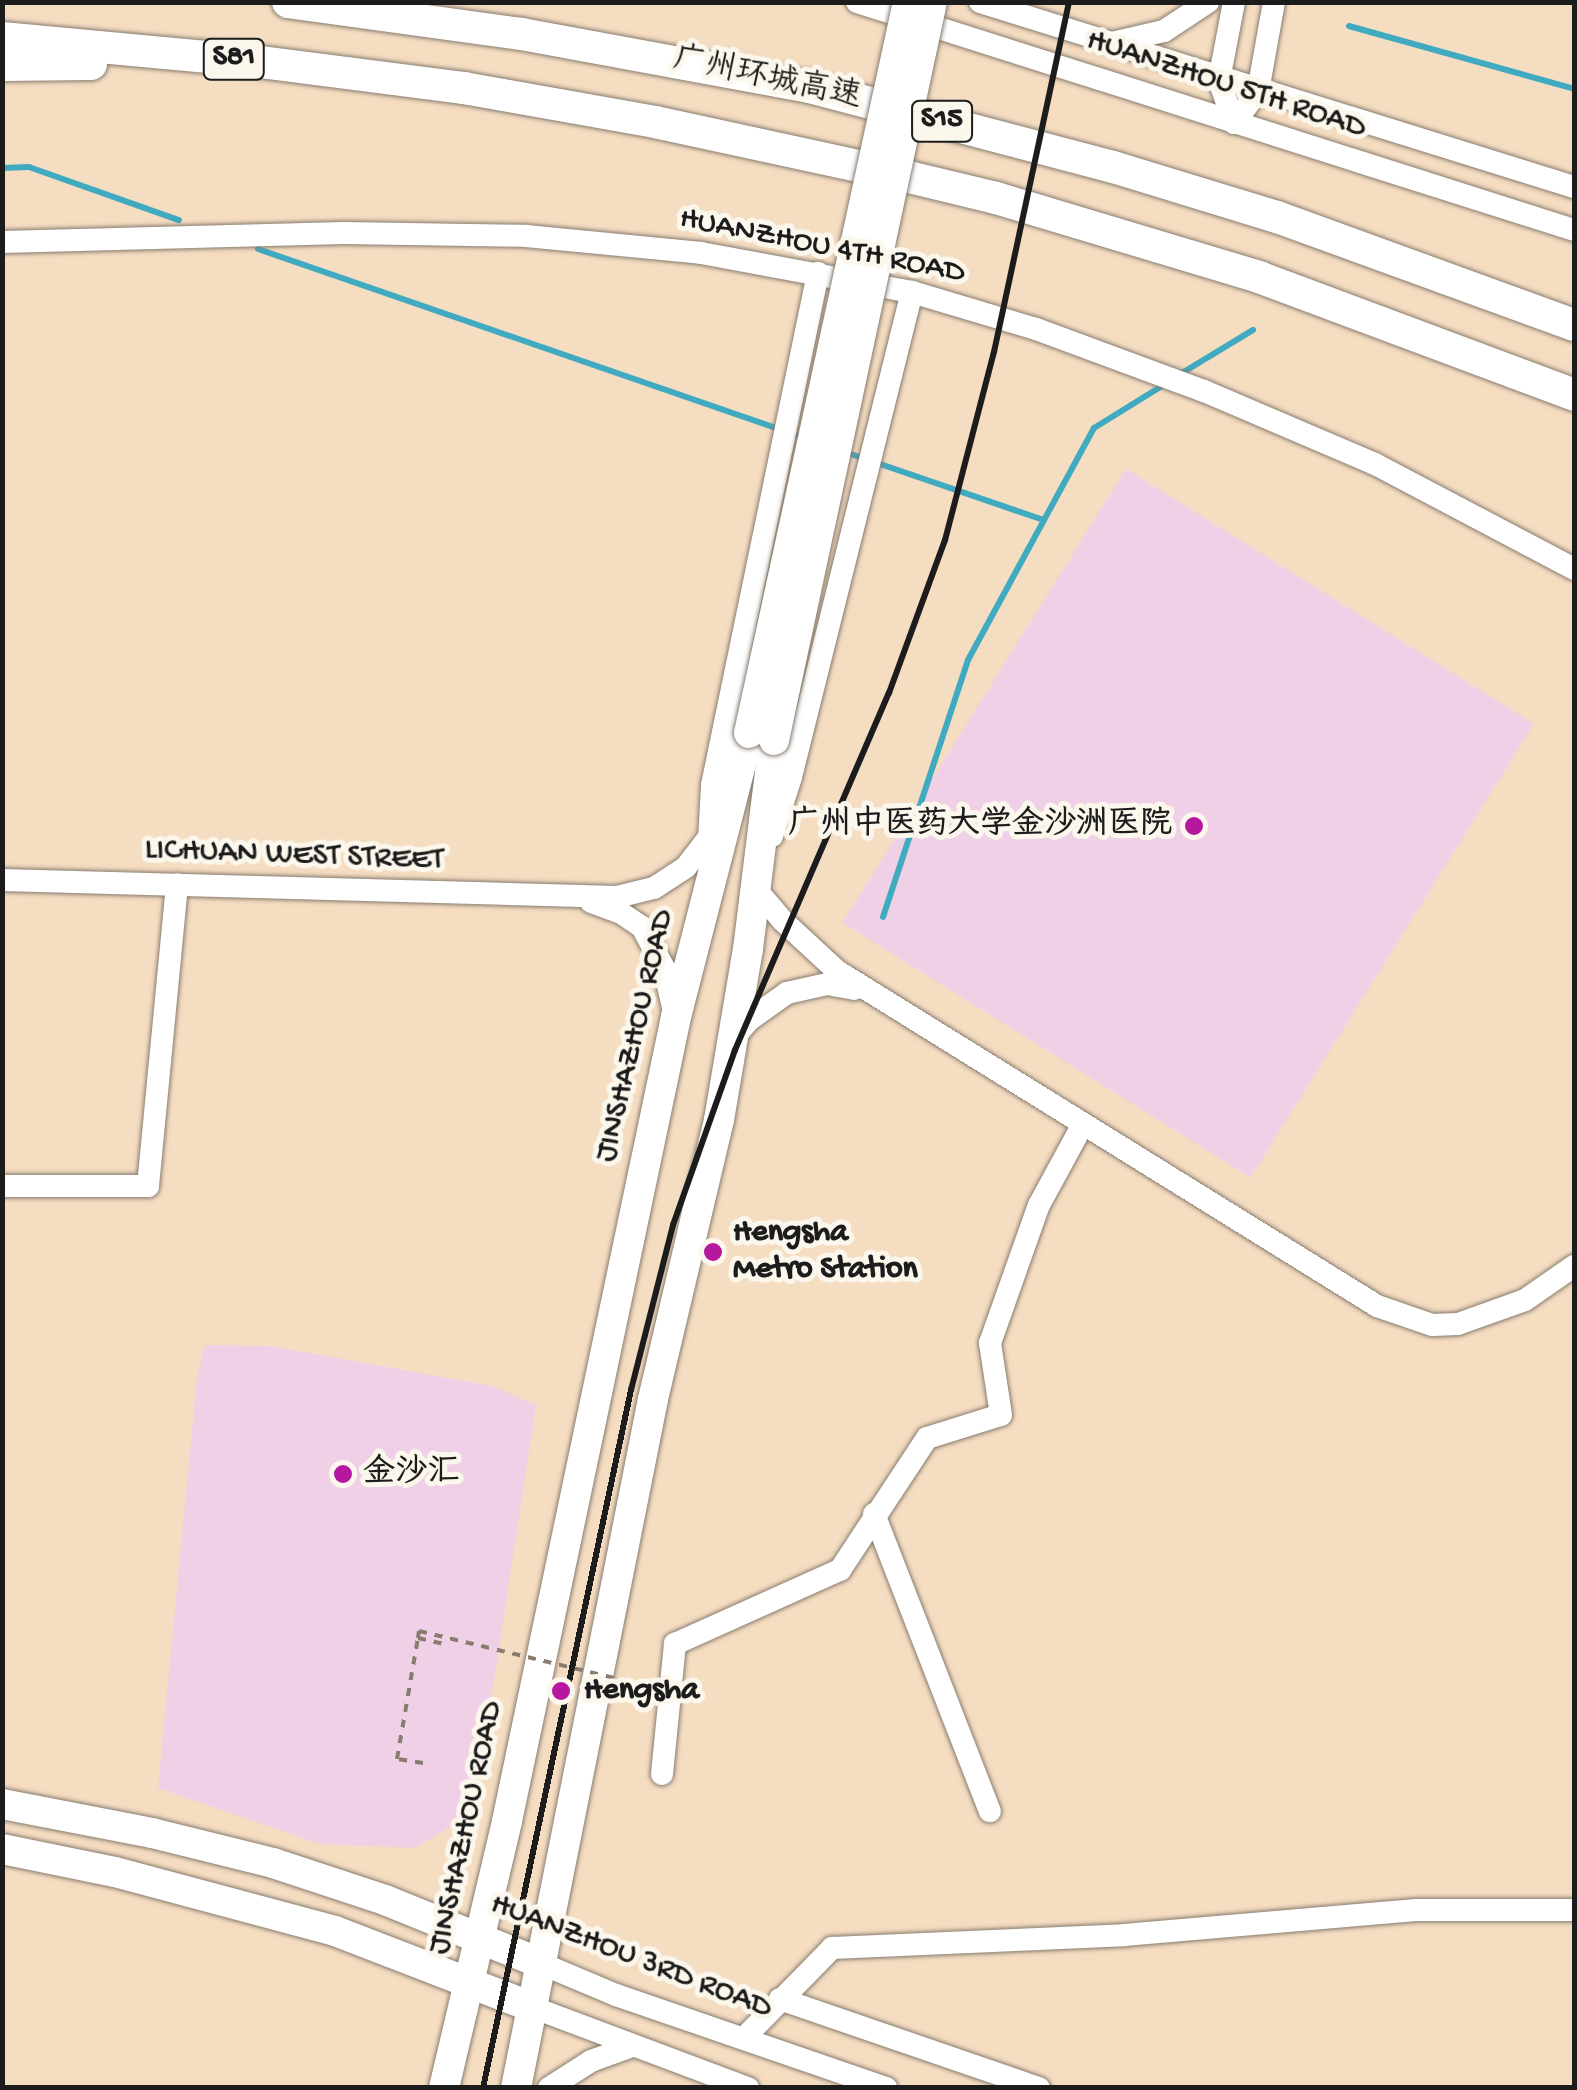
<!DOCTYPE html>
<meta charset="utf-8">
<style>
body{margin:0}
#map{position:relative;width:1577px;height:2090px;overflow:hidden;background:#f5ddc2;font-family:"Gochi Hand","LXGW WenKai TC",sans-serif}
div>[style]{position:absolute}
.built>*{inset:0;background:#efd0e6;transform-origin:0 0}
.stream>*{height:6px;margin:-3px;padding:0 3px;transform-origin:3px;border-radius:3px;background:#40aac0}
.path>*{height:4px;margin-top:-2px;transform-origin:0;background:repeating-linear-gradient(90deg,#887c6f 0 8px,transparent 0 16px)}
.roads{filter:drop-shadow(0 0 2px #887c6f) drop-shadow(0 0 2px #887c6f)}
.minor>*{height:22px;margin:-11px;padding:0 11px;transform-origin:11px;border-radius:11px;background:#fff}
.major>*{height:30px;margin:-15px;padding:0 15px;transform-origin:15px;border-radius:15px;background:#fff}
.highway>*{height:32px;margin:-16px;padding:0 16px;transform-origin:16px;border-radius:16px;background:#fff}
.rail>*{height:6px;margin:-3px;padding:0 3px;transform-origin:3px;border-radius:3px;background:#1c1c1c}
.path-bridge>*{height:4px;margin-top:-2px;transform-origin:0;background:repeating-linear-gradient(90deg,#887c6f 0 8px,transparent 0 16px)}
.bridges{filter:drop-shadow(0 0 2px #887c6f) drop-shadow(0 0 2px #887c6f)}
.major-bridge>*{height:30px;margin:-15px;padding:0 15px;transform-origin:15px;border-radius:15px;background:#fff}
.dots>*{width:28px;height:28px;translate:-50% -50%;box-sizing:border-box;border:5px solid #fbf7ec;border-radius:50%}
span{translate:-50% -50%;white-space:nowrap;text-align:center;line-height:1.15;-webkit-text-stroke:10px #fbf7ec;paint-order:stroke}
.shield-label span{padding:2px 8px;background:#fbf7ec;border:2px solid;border-radius:8px;-webkit-text-stroke-width:0}
.shield-label{font-size:30px;color:#1c1c1c;font-weight:700}
.street-label{font-size:32px;color:#1c1c1c}
.poi-label{font-size:32px;color:#1c1c1c;font-weight:700}
.right{translate:-100% -50%;text-align:right}
.left{translate:0 -50%;text-align:left}
.frame{position:absolute;inset:0;border:5px solid #1c1c1c;pointer-events:none}
</style>
<div id="map">
<div class="built">
<i style="left:1126px;top:469px;width:481px;height:535px;rotate:32deg"></i>
<i style="clip-path:polygon(205px 1345px,271px 1346px,492px 1386px,536px 1405px,490px 1707px,460px 1821px,414px 1848px,320px 1844px,158px 1788px,197px 1378px)"></i>
</div>
<div class="stream">
<i style="left:1349px;top:26px;width:234px;rotate:15.6deg"></i>
<i style="left:2px;top:168px;width:27px;rotate:-2deg"></i>
<i style="left:29px;top:167px;width:159px;rotate:19.5deg"></i>
<i style="left:258px;top:249px;width:579px;rotate:19.06deg"></i>
<i style="left:1177px;top:376px;width:89px;rotate:-31.2deg"></i>
<i style="left:845px;top:452px;width:210px;rotate:18.9deg"></i>
<i style="left:883px;top:917px;width:271px;rotate:-71.7deg"></i>
<i style="left:968px;top:660px;width:264px;rotate:-61.5deg"></i>
<i style="left:1094px;top:428px;width:86px;rotate:-31.7deg"></i>
</div>
<div class="path">
<i style="left:423px;top:1763px;width:26px;rotate:-171deg"></i>
<i style="left:397px;top:1759px;width:123px;rotate:-80.2deg"></i>
<i style="left:418px;top:1638px;width:31px;rotate:13deg"></i>
</div>
<div class="roads">
<div class="minor">
<i style="left:857px;top:2px;width:752px;rotate:17.64deg"></i>
<i style="left:980px;top:2px;width:622px;rotate:17.3deg"></i>
<i style="left:1112px;top:43px;width:53px;rotate:-13deg"></i>
<i style="left:1164px;top:31px;width:53px;rotate:-33.4deg"></i>
<i style="left:1234px;top:123px;width:40px;rotate:-53deg"></i>
<i style="left:1258px;top:91px;width:90px;rotate:-79.8deg"></i>
<i style="left:1234px;top:123px;width:46px;rotate:-109.2deg"></i>
<i style="left:1219px;top:80px;width:79px;rotate:-79.1deg"></i>
<i style="left:2px;top:242px;width:342px;rotate:-1.5deg"></i>
<i style="left:344px;top:233px;width:182px;rotate:0.9deg"></i>
<i style="left:526px;top:236px;width:176px;rotate:5.5deg"></i>
<i style="left:701px;top:253px;width:215px;rotate:10.5deg"></i>
<i style="left:912px;top:292px;width:129px;rotate:16.6deg"></i>
<i style="left:1036px;top:329px;width:179px;rotate:20.3deg"></i>
<i style="left:1204px;top:391px;width:186px;rotate:23.1deg"></i>
<i style="left:1375px;top:464px;width:225px;rotate:27.8deg"></i>
<i style="left:772px;top:836px;width:62px;rotate:-72.1deg"></i>
<i style="left:791px;top:777px;width:500px;rotate:-76deg"></i>
<i style="left:709px;top:841px;width:56px;rotate:-86.9deg"></i>
<i style="left:712px;top:785px;width:523px;rotate:-78.3deg"></i>
<i style="left:2px;top:880px;width:615px;rotate:1.58deg"></i>
<i style="left:617px;top:897px;width:38px;rotate:-14deg"></i>
<i style="left:654px;top:888px;width:38px;rotate:-33deg"></i>
<i style="left:686px;top:867px;width:59px;rotate:-52.5deg"></i>
<i style="left:757px;top:881px;width:7px;rotate:106deg"></i>
<i style="left:755px;top:888px;width:43px;rotate:49.7deg"></i>
<i style="left:783px;top:921px;width:74px;rotate:42.8deg"></i>
<i style="left:837px;top:971px;width:635px;rotate:31.81deg"></i>
<i style="left:1377px;top:1306px;width:58px;rotate:19.1deg"></i>
<i style="left:1432px;top:1325px;width:26px;rotate:-2deg"></i>
<i style="left:1458px;top:1324px;width:71px;rotate:-19.7deg"></i>
<i style="left:1525px;top:1300px;width:60px;rotate:-34.8deg"></i>
<i style="left:591px;top:902px;width:32px;rotate:20deg"></i>
<i style="left:621px;top:913px;width:25px;rotate:34deg"></i>
<i style="left:642px;top:927px;width:47px;rotate:61.8deg"></i>
<i style="left:664px;top:968px;width:49px;rotate:77.1deg"></i>
<i style="left:733px;top:1039px;width:25px;rotate:-50deg"></i>
<i style="left:749px;top:1020px;width:47px;rotate:-35.4deg"></i>
<i style="left:787px;top:993px;width:41px;rotate:-12.7deg"></i>
<i style="left:827px;top:984px;width:28px;rotate:10deg"></i>
<i style="left:2px;top:1186px;width:146px"></i>
<i style="left:148px;top:1186px;width:303px;rotate:-84.5deg"></i>
<i style="left:874px;top:1514px;width:319px;rotate:68.7deg"></i>
<i style="left:662px;top:1774px;width:131px;rotate:-84.3deg"></i>
<i style="left:675px;top:1644px;width:181px;rotate:-24.2deg"></i>
<i style="left:840px;top:1570px;width:158px;rotate:-56.6deg"></i>
<i style="left:927px;top:1438px;width:77px;rotate:-17.3deg"></i>
<i style="left:1001px;top:1415px;width:73px;rotate:-98.7deg"></i>
<i style="left:990px;top:1343px;width:146px;rotate:-70.5deg"></i>
<i style="left:1039px;top:1205px;width:92px;rotate:-61.5deg"></i>
<i style="left:540px;top:1963px;width:82px;rotate:22.8deg"></i>
<i style="left:616px;top:1995px;width:286px;rotate:19deg"></i>
<i style="left:780px;top:1999px;width:274px;rotate:19deg"></i>
<i style="left:532px;top:2007px;width:231px;rotate:20.6deg"></i>
<i style="left:744px;top:2038px;width:126px;rotate:-45.6deg"></i>
<i style="left:832px;top:1948px;width:292px;rotate:-2.5deg"></i>
<i style="left:1124px;top:1935px;width:293px;rotate:-4.9deg"></i>
<i style="left:1416px;top:1910px;width:158px"></i>
<i style="left:549px;top:2088px;width:50px;rotate:-32.7deg"></i>
<i style="left:591px;top:2061px;width:44px;rotate:-20.1deg"></i>
</div>
<div class="major">
<i style="left:2px;top:1804px;width:153px;rotate:10.9deg"></i>
<i style="left:152px;top:1833px;width:125px;rotate:13.9deg"></i>
<i style="left:273px;top:1863px;width:118px;rotate:18.3deg"></i>
<i style="left:385px;top:1900px;width:167px;rotate:22.1deg"></i>
<i style="left:2px;top:1849px;width:115px;rotate:11.5deg"></i>
<i style="left:115px;top:1872px;width:228px;rotate:15deg"></i>
<i style="left:335px;top:1931px;width:211px;rotate:21.1deg"></i>
<i style="left:444px;top:2088px;width:274px;rotate:-76.7deg"></i>
<i style="left:507px;top:1821px;width:822px;rotate:-78.13deg"></i>
<i style="left:676px;top:1017px;width:293px;rotate:-75.6deg"></i>
<i style="left:516px;top:2088px;width:702px;rotate:-78.75deg"></i>
<i style="left:653px;top:1399px;width:287px;rotate:-76.7deg"></i>
<i style="left:719px;top:1120px;width:173px;rotate:-80.4deg"></i>
<i style="left:748px;top:949px;width:211px;rotate:-82.9deg"></i>
</div>
<div class="highway">
<i style="left:288px;top:2px;width:235px;rotate:7.8deg"></i>
<i style="left:521px;top:34px;width:294px;rotate:10.4deg"></i>
<i style="left:810px;top:87px;width:313px;rotate:14.8deg"></i>
<i style="left:1113px;top:167px;width:171px;rotate:17deg"></i>
<i style="left:1277px;top:217px;width:316px;rotate:20deg"></i>
<i style="left:2px;top:38px;width:259px;rotate:5.3deg"></i>
<i style="left:260px;top:62px;width:206px;rotate:7.3deg"></i>
<i style="left:464px;top:88px;width:194px;rotate:10.1deg"></i>
<i style="left:655px;top:122px;width:264px;rotate:12.2deg"></i>
<i style="left:913px;top:178px;width:85px;rotate:13.5deg"></i>
<i style="left:996px;top:198px;width:275px;rotate:16.7deg"></i>
<i style="left:1259px;top:277px;width:336px;rotate:20.5deg"></i>
<i style="left:2px;top:65px;width:89px;rotate:-0.6deg"></i>
</div>
</div>
<div class="rail">
<i style="left:483px;top:2088px;width:714px;rotate:-78.03deg"></i>
<i style="left:631px;top:1390px;width:170px;rotate:-75.7deg"></i>
<i style="left:673px;top:1225px;width:186px;rotate:-70.5deg"></i>
<i style="left:735px;top:1050px;width:389px;rotate:-66.7deg"></i>
<i style="left:889px;top:693px;width:163px;rotate:-69.9deg"></i>
<i style="left:945px;top:540px;width:194px;rotate:-75.4deg"></i>
<i style="left:994px;top:352px;width:358px;rotate:-77.9deg"></i>
</div>
<div class="path-bridge">
<i style="left:418px;top:1638px;width:7px;rotate:-82deg"></i>
<i style="left:419px;top:1631px;width:206px;rotate:13.5deg"></i>
</div>
<div class="bridges">
<div class="major-bridge">
<i style="left:749px;top:733px;width:748px;rotate:-77.73deg"></i>
<i style="left:774px;top:740px;width:755px;rotate:-77.92deg"></i>
</div>
</div>
<div class="dots">
<i style="left:1194px;top:826px;background:#b5179e"></i>
<i style="left:713px;top:1252px;background:#b5179e"></i>
<i style="left:343px;top:1474px;background:#b5179e"></i>
<i style="left:561px;top:1691px;background:#b5179e"></i>
</div>
<div class="shield-label">
<span style="left:234px;top:59px">S81</span>
<span style="left:942px;top:121px">S15</span>
</div>
<div class="street-label">
<span style="left:767px;top:80px;rotate:12deg">广州环城高速</span>
<span style="left:1226px;top:85px;rotate:18deg">HUANZHOU 5TH ROAD</span>
<span style="left:822px;top:247px;rotate:11deg">HUANZHOU 4TH ROAD</span>
<span style="left:294px;top:856px;rotate:2deg">LICHUAN WEST STREET</span>
<span style="left:636px;top:1036px;rotate:-77deg">JINSHAZHOU ROAD</span>
<span style="left:467px;top:1828px;rotate:-78deg">JINSHAZHOU ROAD</span>
<span style="left:631px;top:1957px;rotate:21deg">HUANZHOU 3RD ROAD</span>
</div>
<div class="poi-label">
<span class="right" style="left:1172px;top:826px">广州中医药大学金沙洲医院</span>
<span class="left" style="left:733px;top:1252px">Hengsha<br>Metro Station</span>
<span class="left" style="left:363px;top:1474px">金沙汇</span>
<span class="left" style="left:584px;top:1691px">Hengsha</span>
</div>
<div class="frame"></div>
</div>
